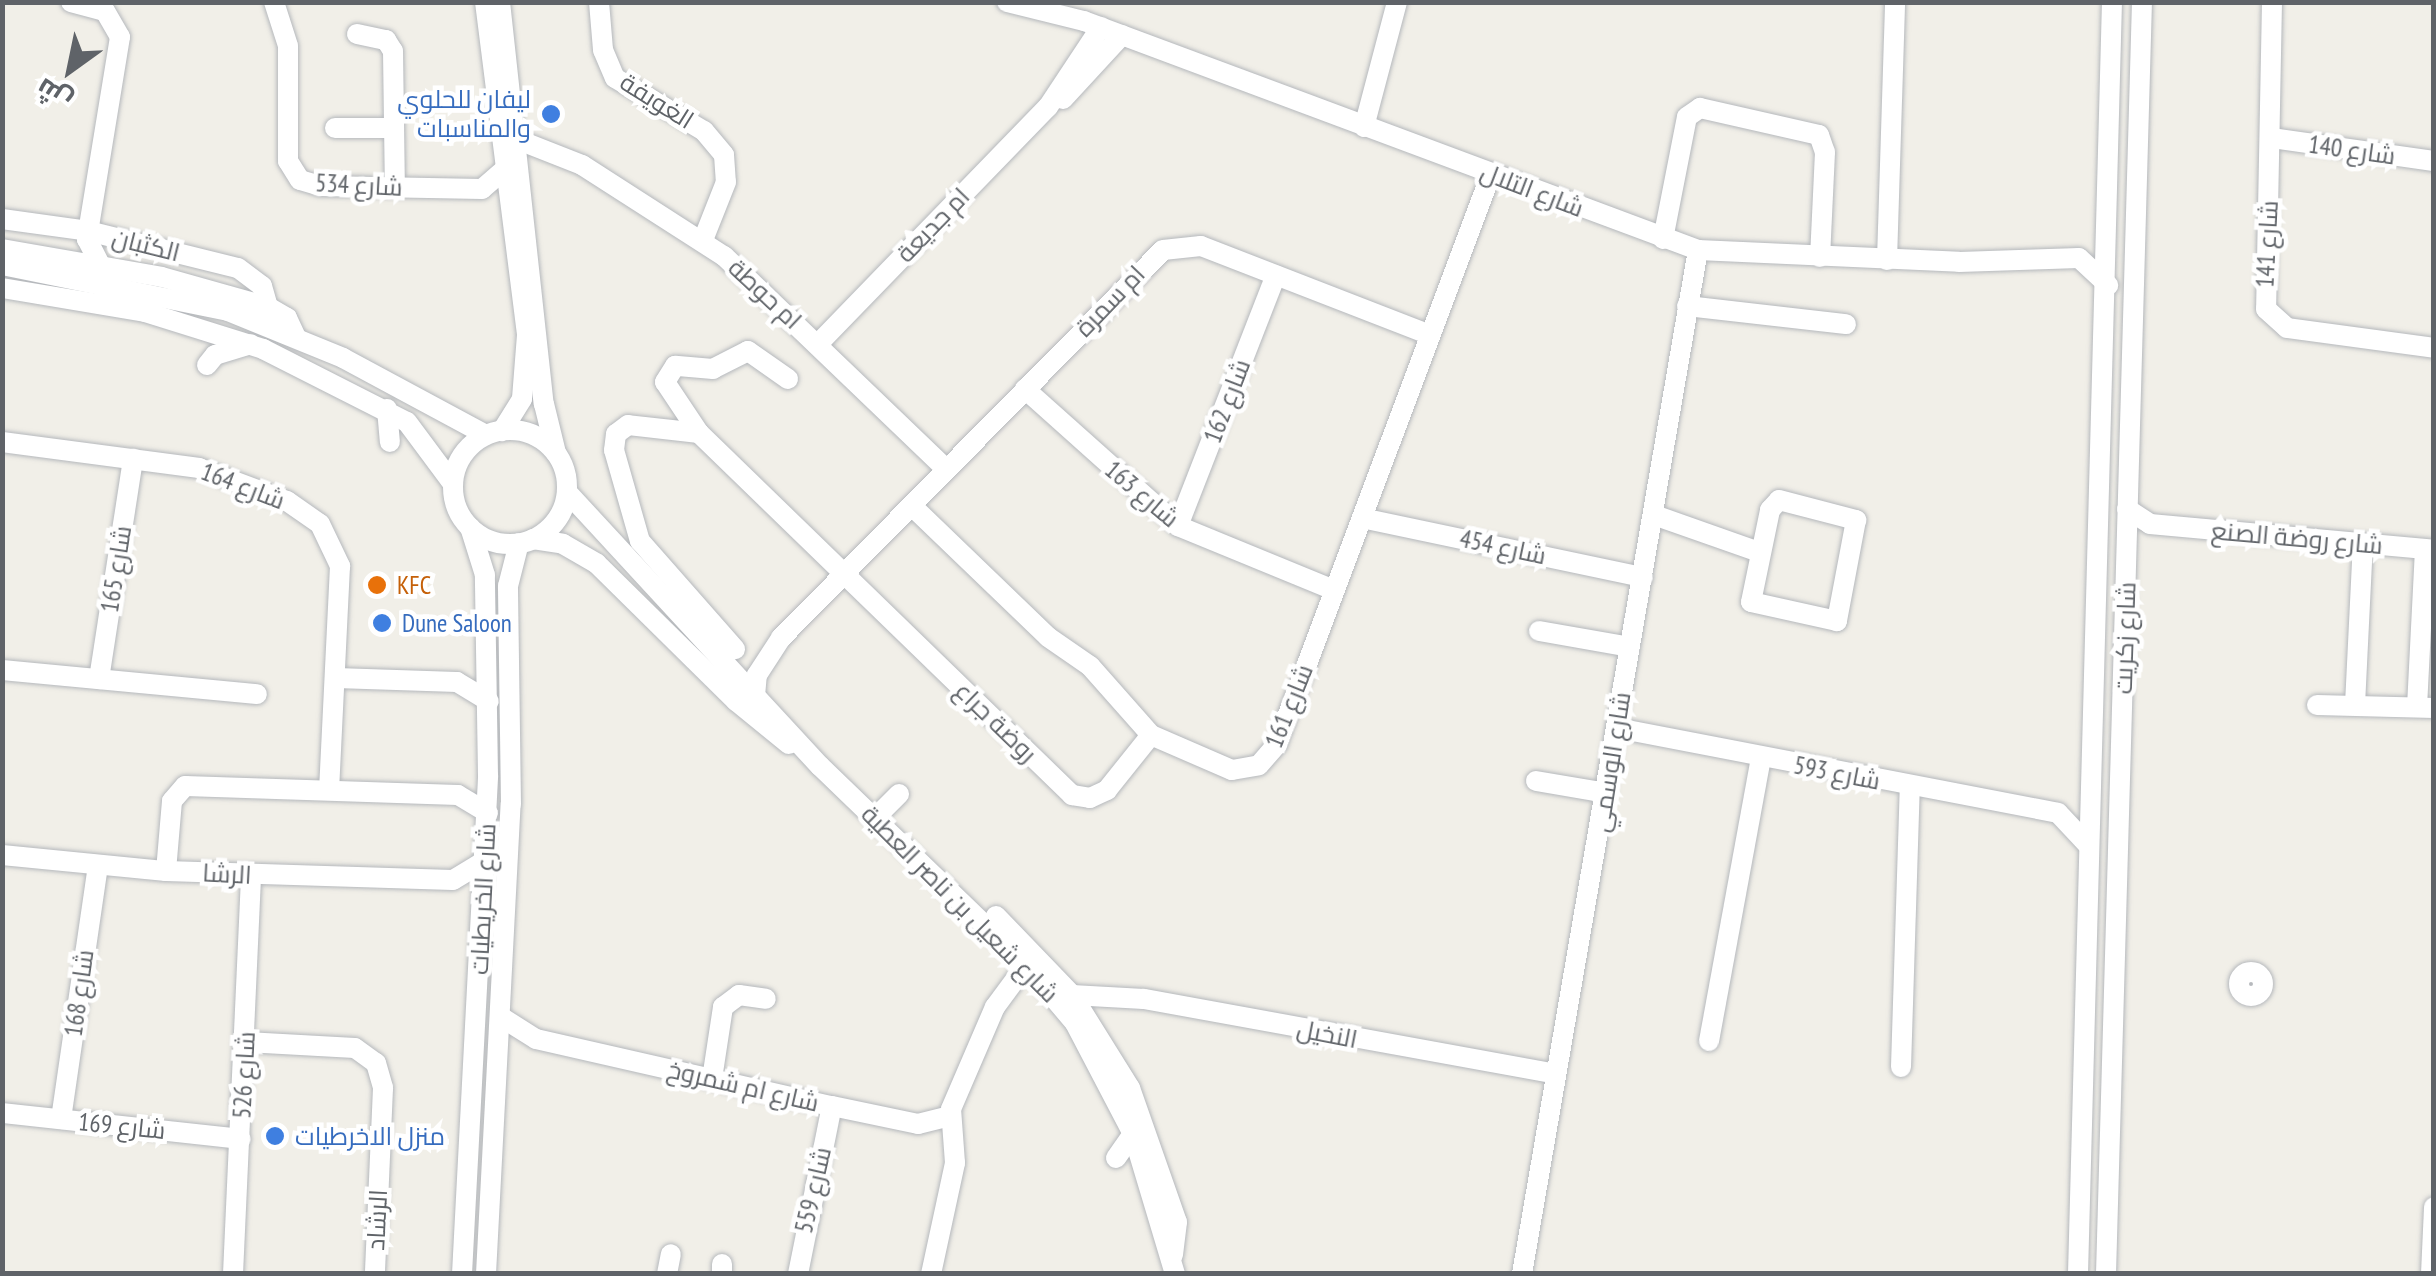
<!DOCTYPE html>
<meta charset="utf-8">
<style>
body{margin:0}
#map{position:relative;width:2436px;height:1276px;overflow:hidden;background:#f1efe8;font-family:"PT Sans Narrow",Cairo,sans-serif}
div>[style]{position:absolute}
.roads{filter:drop-shadow(0 0 2px #b5b8bc) drop-shadow(0 0 2px #b5b8bc)}
.minor>*{height:20px;margin:-10px;padding:0 10px;transform-origin:10px;border-radius:10px;background:#fff}
.minor>.ring{margin:-10px;padding:0;box-sizing:content-box;background:none;border:20px solid #fff;border-radius:50%}
.dots>*{width:28px;height:28px;translate:-50% -50%;box-sizing:border-box;border:5px solid #fff;border-radius:50%}
span{translate:-50% -50%;white-space:nowrap;text-align:center;line-height:1.15;-webkit-text-stroke:9px #fff;paint-order:stroke}
.shop-label{font-size:25px;color:#366cbe}
.right{translate:-100% -50%;text-align:right}
.left{translate:0 -50%;text-align:left}
.street-label{font-size:25px;color:#5f6368}
.food-label{font-size:25px;color:#c56008}
.frame{position:absolute;inset:0;border:5px solid #5f6368;pointer-events:none}
.north{position:absolute;left:20px;top:20px;width:100px;height:100px;-webkit-text-stroke:8px #fff;paint-order:stroke;rotate:213deg;font-size:28px;font-weight:700;line-height:40px;text-align:center;color:#5f6368}
.north::after{content:'';display:block;margin:auto;width:35px;height:45px;background:#5f6368;clip-path:polygon(50% 0,100% 100%,50% 72%,0 100%)}
</style>
<div id="map">
<div class="roads">
<div class="minor">
<i style="left:71px;top:2px;width:35px;rotate:15deg"></i>
<i style="left:105px;top:11px;width:30px;rotate:60deg"></i>
<i style="left:120px;top:37px;width:205px;rotate:99.3deg"></i>
<i style="left:87px;top:239px;width:29px;rotate:63deg"></i>
<i style="left:274px;top:2px;width:46px;rotate:72.3deg"></i>
<i style="left:288px;top:46px;width:115px;rotate:90deg"></i>
<i style="left:288px;top:161px;width:22px;rotate:58deg"></i>
<i style="left:300px;top:180px;width:22px;rotate:16deg"></i>
<i style="left:321px;top:186px;width:161px;rotate:1.1deg"></i>
<i style="left:482px;top:189px;width:29px;rotate:-41deg"></i>
<i style="left:485px;top:2px;width:336px;rotate:82.8deg"></i>
<i style="left:527px;top:335px;width:64px;rotate:94.5deg"></i>
<i style="left:522px;top:399px;width:38px;rotate:122deg"></i>
<i style="left:500px;top:2px;width:404px;rotate:83.8deg"></i>
<i style="left:544px;top:404px;width:50px;rotate:76.2deg"></i>
<i style="left:599px;top:2px;width:48px;rotate:85.2deg"></i>
<i style="left:603px;top:50px;width:30px;rotate:67deg"></i>
<i style="left:615px;top:78px;width:104px;rotate:30.8deg"></i>
<i style="left:704px;top:131px;width:31px;rotate:50deg"></i>
<i style="left:724px;top:155px;width:27px;rotate:86deg"></i>
<i style="left:726px;top:182px;width:62px;rotate:111.6deg"></i>
<i style="left:1007px;top:2px;width:79px;rotate:13.9deg"></i>
<i style="left:1084px;top:21px;width:655px;rotate:20.45deg"></i>
<i style="left:1698px;top:250px;width:261px;rotate:2.6deg"></i>
<i style="left:1959px;top:262px;width:120px;rotate:-1.9deg"></i>
<i style="left:2079px;top:258px;width:40px;rotate:43deg"></i>
<i style="left:2272px;top:2px;width:307px;rotate:91.1deg"></i>
<i style="left:2266px;top:309px;width:28px;rotate:42deg"></i>
<i style="left:2287px;top:328px;width:148px;rotate:7.7deg"></i>
<i style="left:357px;top:34px;width:30px;rotate:12deg"></i>
<i style="left:386px;top:40px;width:13px;rotate:58deg"></i>
<i style="left:393px;top:51px;width:136px;rotate:89.2deg"></i>
<i style="left:1063px;top:99px;width:87px;rotate:-47.3deg"></i>
<i style="left:1364px;top:127px;width:129px;rotate:-75.2deg"></i>
<i style="left:335px;top:128px;width:59px"></i>
<i style="left:2272px;top:138px;width:164px;rotate:8.1deg"></i>
<i style="left:516px;top:139px;width:71px;rotate:21.5deg"></i>
<i style="left:582px;top:165px;width:169px;rotate:32.7deg"></i>
<i style="left:724px;top:256px;width:308px;rotate:43.8deg"></i>
<i style="left:2px;top:219px;width:87px;rotate:7.9deg"></i>
<i style="left:88px;top:231px;width:154px;rotate:13.9deg"></i>
<i style="left:238px;top:268px;width:30px;rotate:37deg"></i>
<i style="left:262px;top:286px;width:22px;rotate:74deg"></i>
<i style="left:1663px;top:239px;width:124px;rotate:-78.9deg"></i>
<i style="left:1687px;top:117px;width:16px;rotate:-35deg"></i>
<i style="left:1700px;top:108px;width:122px;rotate:12.8deg"></i>
<i style="left:1819px;top:135px;width:18px;rotate:71deg"></i>
<i style="left:1825px;top:152px;width:105px;rotate:92.7deg"></i>
<i style="left:2px;top:249px;width:162px;rotate:9.9deg"></i>
<i style="left:162px;top:277px;width:110px;rotate:15.8deg"></i>
<i style="left:268px;top:307px;width:22px;rotate:30deg"></i>
<i style="left:287px;top:318px;width:21px;rotate:65deg"></i>
<i style="left:1887px;top:260px;width:258px;rotate:-88.2deg"></i>
<i style="left:2px;top:265px;width:231px;rotate:11.5deg"></i>
<i style="left:228px;top:311px;width:124px;rotate:22.2deg"></i>
<i style="left:343px;top:358px;width:162px;rotate:28.3deg"></i>
<i style="left:2px;top:288px;width:145px;rotate:9.5deg"></i>
<i style="left:145px;top:312px;width:124px;rotate:17.4deg"></i>
<i style="left:263px;top:349px;width:161px;rotate:26.9deg"></i>
<i style="left:407px;top:422px;width:77px;rotate:53.4deg"></i>
<i style="left:1687px;top:306px;width:160px;rotate:6.5deg"></i>
<i style="left:818px;top:344px;width:330px;rotate:-45.9deg"></i>
<i style="left:1048px;top:107px;width:96px;rotate:-56.5deg"></i>
<i style="left:207px;top:365px;width:13px;rotate:-51deg"></i>
<i style="left:215px;top:355px;width:37px;rotate:-17deg"></i>
<i style="left:788px;top:379px;width:49px;rotate:-145deg"></i>
<i style="left:748px;top:351px;width:39px;rotate:153deg"></i>
<i style="left:713px;top:369px;width:38px;rotate:-175deg"></i>
<i style="left:675px;top:366px;width:19px;rotate:122deg"></i>
<i style="left:665px;top:382px;width:61px;rotate:56.3deg"></i>
<i style="left:699px;top:433px;width:520px;rotate:44.14deg"></i>
<i style="left:1072px;top:795px;width:18px;rotate:9deg"></i>
<i style="left:1090px;top:798px;width:19px;rotate:-25deg"></i>
<i style="left:1107px;top:790px;width:70px;rotate:-51.3deg"></i>
<i style="left:1025px;top:389px;width:205px;rotate:41.8deg"></i>
<i style="left:1178px;top:526px;width:169px;rotate:22.3deg"></i>
<i style="left:387px;top:409px;width:33px;rotate:85deg"></i>
<i class="ring" style="left:453px;top:430px;width:94px;height:94px"></i>
<i style="left:699px;top:433px;width:71px;rotate:-173.6deg"></i>
<i style="left:628px;top:425px;width:15px;rotate:143deg"></i>
<i style="left:616px;top:434px;width:16px;rotate:97deg"></i>
<i style="left:614px;top:450px;width:95px;rotate:74.1deg"></i>
<i style="left:640px;top:541px;width:144px;rotate:48.7deg"></i>
<i style="left:2px;top:442px;width:199px;rotate:7.5deg"></i>
<i style="left:199px;top:468px;width:94px;rotate:20.6deg"></i>
<i style="left:287px;top:501px;width:40px;rotate:34.9deg"></i>
<i style="left:320px;top:524px;width:47px;rotate:64.5deg"></i>
<i style="left:340px;top:566px;width:224px;rotate:92.8deg"></i>
<i style="left:567px;top:492px;width:373px;rotate:47.3deg"></i>
<i style="left:820px;top:766px;width:286px;rotate:44deg"></i>
<i style="left:1026px;top:965px;width:76px;rotate:49.8deg"></i>
<i style="left:1075px;top:1023px;width:125px;rotate:62.4deg"></i>
<i style="left:1133px;top:1134px;width:146px;rotate:73.3deg"></i>
<i style="left:1779px;top:500px;width:80px;rotate:14.6deg"></i>
<i style="left:1856px;top:520px;width:103px;rotate:100.7deg"></i>
<i style="left:1837px;top:621px;width:88px;rotate:-167.5deg"></i>
<i style="left:1751px;top:602px;width:94px;rotate:-78.3deg"></i>
<i style="left:1770px;top:510px;width:13px;rotate:-48deg"></i>
<i style="left:913px;top:507px;width:187px;rotate:43.9deg"></i>
<i style="left:1048px;top:637px;width:51px;rotate:34.6deg"></i>
<i style="left:1090px;top:666px;width:92px;rotate:48.5deg"></i>
<i style="left:1151px;top:735px;width:88px;rotate:23.4deg"></i>
<i style="left:1232px;top:770px;width:27px;rotate:-10deg"></i>
<i style="left:1259px;top:765px;width:28px;rotate:-49deg"></i>
<i style="left:1277px;top:744px;width:609px;rotate:-69.42deg"></i>
<i style="left:2127px;top:509px;width:27px;rotate:33deg"></i>
<i style="left:2150px;top:524px;width:285px;rotate:5.2deg"></i>
<i style="left:1654px;top:515px;width:111px;rotate:19.4deg"></i>
<i style="left:1362px;top:518px;width:287px;rotate:11.9deg"></i>
<i style="left:1178px;top:526px;width:269px;rotate:-68.7deg"></i>
<i style="left:533px;top:539px;width:30px;rotate:9deg"></i>
<i style="left:563px;top:544px;width:39px;rotate:30deg"></i>
<i style="left:597px;top:564px;width:195px;rotate:44.6deg"></i>
<i style="left:736px;top:701px;width:68px;rotate:39.1deg"></i>
<i style="left:1539px;top:631px;width:92px;rotate:10deg"></i>
<i style="left:2px;top:670px;width:256px;rotate:5.4deg"></i>
<i style="left:336px;top:678px;width:121px;rotate:1.9deg"></i>
<i style="left:457px;top:682px;width:37px;rotate:31deg"></i>
<i style="left:99px;top:679px;width:223px;rotate:-81.2deg"></i>
<i style="left:755px;top:696px;width:21px;rotate:-85deg"></i>
<i style="left:757px;top:675px;width:44px;rotate:-57deg"></i>
<i style="left:781px;top:638px;width:544px;rotate:-45.45deg"></i>
<i style="left:1163px;top:250px;width:38px;rotate:-6deg"></i>
<i style="left:1201px;top:246px;width:246px;rotate:21.2deg"></i>
<i style="left:2317px;top:705px;width:117px;rotate:1.5deg"></i>
<i style="left:2355px;top:705px;width:161px;rotate:-87.2deg"></i>
<i style="left:2417px;top:707px;width:158px;rotate:-87.1deg"></i>
<i style="left:1617px;top:728px;width:449px;rotate:10.9deg"></i>
<i style="left:2058px;top:813px;width:44px;rotate:46.8deg"></i>
<i style="left:1536px;top:781px;width:71px;rotate:9.7deg"></i>
<i style="left:875px;top:818px;width:34px;rotate:-45deg"></i>
<i style="left:2px;top:855px;width:165px;rotate:5.6deg"></i>
<i style="left:166px;top:871px;width:287px;rotate:1.8deg"></i>
<i style="left:453px;top:880px;width:37px;rotate:-31deg"></i>
<i style="left:166px;top:871px;width:70px;rotate:-85.1deg"></i>
<i style="left:172px;top:801px;width:20px;rotate:-49deg"></i>
<i style="left:185px;top:786px;width:273px;rotate:1.9deg"></i>
<i style="left:458px;top:795px;width:35px;rotate:31deg"></i>
<i style="left:996px;top:916px;width:110px;rotate:46.1deg"></i>
<i style="left:1072px;top:995px;width:110px;rotate:58.1deg"></i>
<i style="left:1130px;top:1088px;width:142px;rotate:70.7deg"></i>
<i style="left:1177px;top:1222px;width:33px;rotate:97deg"></i>
<i class="ring" style="left:2239px;top:972px;width:4px;height:4px"></i>
<i style="left:1072px;top:995px;width:72px;rotate:3.2deg"></i>
<i style="left:1144px;top:999px;width:418px;rotate:10.3deg"></i>
<i style="left:501px;top:1017px;width:41px;rotate:32.2deg"></i>
<i style="left:536px;top:1039px;width:303px;rotate:12.8deg"></i>
<i style="left:832px;top:1106px;width:88px;rotate:11.8deg"></i>
<i style="left:918px;top:1124px;width:33px;rotate:-14deg"></i>
<i style="left:1709px;top:1041px;width:288px;rotate:-79.6deg"></i>
<i style="left:246px;top:1042px;width:109px;rotate:3.2deg"></i>
<i style="left:355px;top:1048px;width:26px;rotate:36deg"></i>
<i style="left:376px;top:1063px;width:26px;rotate:74deg"></i>
<i style="left:383px;top:1088px;width:186px;rotate:92.5deg"></i>
<i style="left:1901px;top:1067px;width:279px;rotate:-88.2deg"></i>
<i style="left:712px;top:1079px;width:73px;rotate:-81.3deg"></i>
<i style="left:723px;top:1007px;width:20px;rotate:-37deg"></i>
<i style="left:739px;top:995px;width:27px;rotate:8deg"></i>
<i style="left:2px;top:1113px;width:240px;rotate:6.2deg"></i>
<i style="left:61px;top:1119px;width:256px;rotate:-81.7deg"></i>
<i style="left:1116px;top:1158px;width:29px;rotate:-55deg"></i>
<i style="left:233px;top:1274px;width:398px;rotate:-87.4deg"></i>
<i style="left:462px;top:1274px;width:499px;rotate:-87deg"></i>
<i style="left:488px;top:776px;width:201px;rotate:-90.9deg"></i>
<i style="left:485px;top:575px;width:50px;rotate:-107.4deg"></i>
<i style="left:486px;top:1274px;width:471px;rotate:-87deg"></i>
<i style="left:511px;top:804px;width:218px;rotate:-90.8deg"></i>
<i style="left:508px;top:586px;width:44px;rotate:-75.7deg"></i>
<i style="left:667px;top:1274px;width:20px;rotate:-79deg"></i>
<i style="left:722px;top:1274px;width:10px;rotate:-90deg"></i>
<i style="left:798px;top:1274px;width:171px;rotate:-78.6deg"></i>
<i style="left:931px;top:1274px;width:114px;rotate:-77.8deg"></i>
<i style="left:955px;top:1163px;width:54px;rotate:-94.2deg"></i>
<i style="left:951px;top:1109px;width:111px;rotate:-66.7deg"></i>
<i style="left:995px;top:1007px;width:52px;rotate:-53.6deg"></i>
<i style="left:1522px;top:1274px;width:1039px;rotate:-80.25deg"></i>
<i style="left:2078px;top:1274px;width:1272px;rotate:-88.47deg"></i>
<i style="left:2106px;top:1274px;width:1273px;rotate:-88.38deg"></i>
<i style="left:2431px;top:1274px;width:67px;rotate:-87.4deg"></i>
</div>
</div>
<div class="dots">
<i style="left:551px;top:114px;background:#3f7fe0"></i>
<i style="left:377px;top:585px;background:#e8710a"></i>
<i style="left:382px;top:623px;background:#3f7fe0"></i>
<i style="left:275px;top:1136px;background:#3f7fe0"></i>
</div>
<div class="shop-label">
<span class="right" style="left:531px;top:114px">ليفان للحلوي<br>والمناسبات</span>
<span class="left" style="left:402px;top:623px">Dune Saloon</span>
<span class="left" style="left:295px;top:1136px">منزل الاخرطيات</span>
</div>
<div class="street-label">
<span style="left:657px;top:101px;rotate:32deg">الغويفة</span>
<span style="left:2352px;top:150px;rotate:8deg">شارع 140</span>
<span style="left:359px;top:185px;rotate:3deg">شارع 534</span>
<span style="left:1532px;top:190px;rotate:21deg">شارع التلال</span>
<span style="left:933px;top:225px;rotate:-46deg">ام جديعة</span>
<span style="left:2267px;top:244px;rotate:-87deg">شارع 141</span>
<span style="left:146px;top:245px;rotate:14deg">الكثبان</span>
<span style="left:765px;top:294px;rotate:43deg">ام حوطة</span>
<span style="left:1110px;top:301px;rotate:-46deg">ام سمرة</span>
<span style="left:1227px;top:401px;rotate:-69deg">شارع 162</span>
<span style="left:243px;top:486px;rotate:21deg">شارع 164</span>
<span style="left:1142px;top:494px;rotate:40deg">شارع 163</span>
<span style="left:2297px;top:538px;rotate:5deg">شارع روضة الصنع</span>
<span style="left:1503px;top:547px;rotate:12deg">شارع 454</span>
<span style="left:116px;top:569px;rotate:-81deg">شارع 165</span>
<span style="left:2125px;top:638px;rotate:-88deg">شارع زكريت</span>
<span style="left:1289px;top:706px;rotate:-68deg">شارع 161</span>
<span style="left:996px;top:722px;rotate:44deg">روضة جراع</span>
<span style="left:1611px;top:762px;rotate:-81deg">شارع الوسمي</span>
<span style="left:1837px;top:773px;rotate:11deg">شارع 593</span>
<span style="left:227px;top:874px;rotate:3deg">الرشا</span>
<span style="left:483px;top:899px;rotate:-87deg">شارع الخريطيات</span>
<span style="left:960px;top:904px;rotate:45deg">شارع شعيل بن ناصر العطية</span>
<span style="left:79px;top:993px;rotate:-82deg">شارع 168</span>
<span style="left:1327px;top:1034px;rotate:11deg">النخيل</span>
<span style="left:244px;top:1075px;rotate:-87deg">شارع 526</span>
<span style="left:743px;top:1086px;rotate:13deg">شارع ام شمروخ</span>
<span style="left:122px;top:1126px;rotate:6deg">شارع 169</span>
<span style="left:813px;top:1190px;rotate:-77deg">شارع 559</span>
<span style="left:377px;top:1220px;rotate:-87deg">الرشاد</span>
</div>
<div class="food-label">
<span class="left" style="left:397px;top:585px">KFC</span>
</div>
<div class="frame"></div>
<div class="north">ش</div>
</div>
